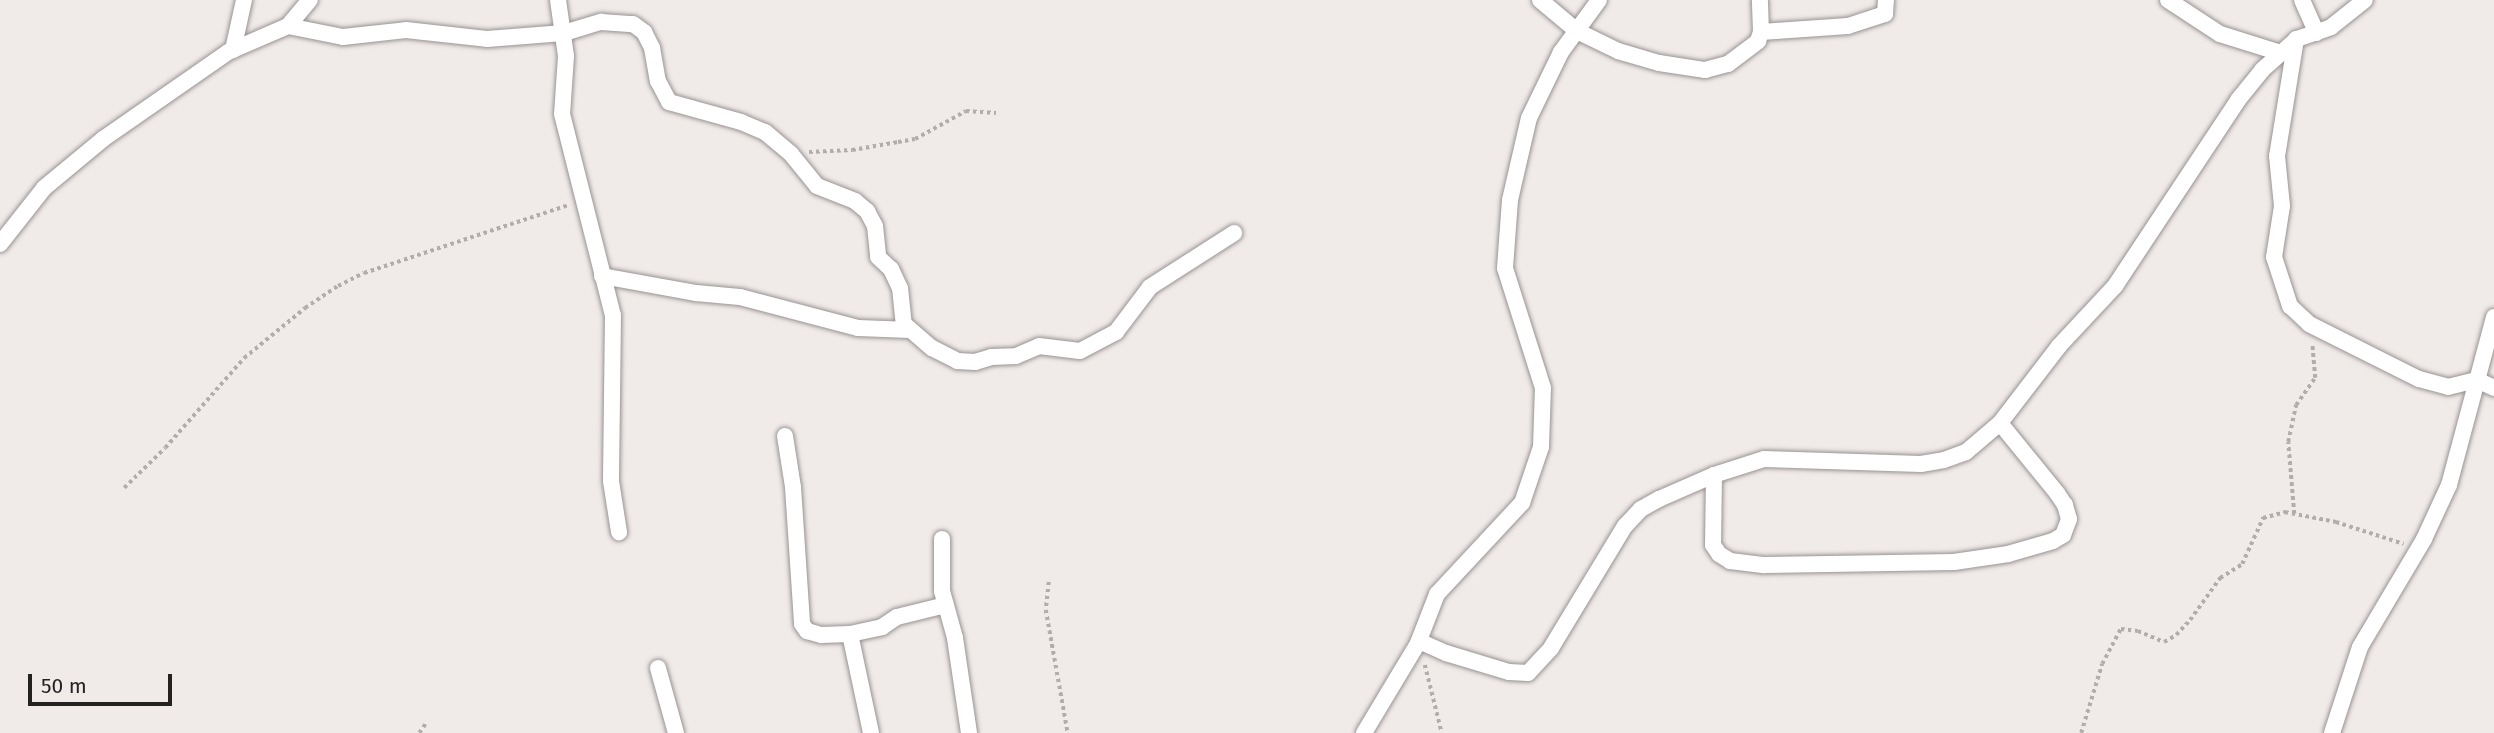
<!DOCTYPE html>
<style>
body{margin:0}
#map{position:relative;width:2494px;height:733px;overflow:hidden;background:#f0eae9;font-family:"Fira Sans",sans-serif}
div>[style]{position:absolute}
.path>*{height:3.5px;margin-top:-1.75px;transform-origin:0;background:repeating-linear-gradient(90deg,#b2acac 0 3.5px,transparent 0 7px)}
.roads{filter:drop-shadow(0 0 2px #999292) drop-shadow(0 0 2px #999292)}
.street>*{height:16px;margin:-8px;padding:0 8px;transform-origin:8px;border-radius:8px;background:#fff}
span{translate:-50% -50%;white-space:nowrap;text-align:center;line-height:1.15;-webkit-text-stroke:6px #f0eae9;paint-order:stroke}
.scale{position:absolute;left:28px;top:674px;width:144px;height:32px;box-sizing:border-box;border:4px solid #242121;border-top:0;padding-left:9px;font-size:21px;line-height:24px;white-space:nowrap;color:#242121;-webkit-text-stroke:5px #f0eae9;paint-order:stroke}
</style>
<div id="map">
<div class="path">
<i style="left:809px;top:152px;width:43px;rotate:-2.7deg"></i>
<i style="left:852px;top:150px;width:47px;rotate:-9.9deg"></i>
<i style="left:898px;top:142px;width:17px;rotate:-10deg"></i>
<i style="left:915px;top:139px;width:58px;rotate:-28.8deg"></i>
<i style="left:966px;top:111px;width:30px;rotate:4deg"></i>
<i style="left:124px;top:488px;width:57px;rotate:-44.3deg"></i>
<i style="left:165px;top:448px;width:120px;rotate:-48.7deg"></i>
<i style="left:244px;top:358px;width:79px;rotate:-39.3deg"></i>
<i style="left:305px;top:308px;width:40px;rotate:-34deg"></i>
<i style="left:338px;top:286px;width:29px;rotate:-27deg"></i>
<i style="left:364px;top:273px;width:216px;rotate:-18.4deg"></i>
<i style="left:2294px;top:514px;width:72px;rotate:-94.8deg"></i>
<i style="left:2288px;top:442px;width:38px;rotate:-78deg"></i>
<i style="left:2296px;top:405px;width:33px;rotate:-55deg"></i>
<i style="left:2315px;top:378px;width:34px;rotate:-95deg"></i>
<i style="left:1049px;top:582px;width:28px;rotate:96deg"></i>
<i style="left:1046px;top:610px;width:125px;rotate:79.9deg"></i>
<i style="left:1425px;top:665px;width:70px;rotate:76deg"></i>
<i style="left:419px;top:733px;width:12px;rotate:-55deg"></i>
<i style="left:2081px;top:733px;width:72px;rotate:-73.1deg"></i>
<i style="left:2102px;top:664px;width:40px;rotate:-62deg"></i>
<i style="left:2121px;top:629px;width:17px;rotate:7deg"></i>
<i style="left:2138px;top:631px;width:28px;rotate:23deg"></i>
<i style="left:2164px;top:642px;width:14px;rotate:-30deg"></i>
<i style="left:2176px;top:635px;width:21px;rotate:-47deg"></i>
<i style="left:2190px;top:620px;width:52px;rotate:-54.5deg"></i>
<i style="left:2220px;top:578px;width:26px;rotate:-32deg"></i>
<i style="left:2242px;top:564px;width:51px;rotate:-65.5deg"></i>
<i style="left:2263px;top:518px;width:23px;rotate:-15deg"></i>
<i style="left:2285px;top:512px;width:52px;rotate:11.1deg"></i>
<i style="left:2336px;top:522px;width:71px;rotate:17.9deg"></i>
</div>
<div class="roads">
<div class="street">
<i style="left:558px;top:0;width:57px;rotate:81.9deg"></i>
<i style="left:566px;top:56px;width:58px;rotate:93.9deg"></i>
<i style="left:562px;top:114px;width:207px;rotate:75.8deg"></i>
<i style="left:613px;top:315px;width:166px;rotate:90.7deg"></i>
<i style="left:611px;top:481px;width:52px;rotate:81.1deg"></i>
<i style="left:1540px;top:0;width:48px;rotate:40deg"></i>
<i style="left:1577px;top:31px;width:46px;rotate:26deg"></i>
<i style="left:1618px;top:51px;width:43px;rotate:16.3deg"></i>
<i style="left:1659px;top:63px;width:47px;rotate:8.7deg"></i>
<i style="left:1705px;top:70px;width:24px;rotate:-15deg"></i>
<i style="left:1728px;top:64px;width:38px;rotate:-37deg"></i>
<i style="left:1758px;top:41px;width:9px;rotate:-72deg"></i>
<i style="left:1761px;top:32px;width:32px;rotate:-92deg"></i>
<i style="left:2168px;top:0;width:62px;rotate:33.2deg"></i>
<i style="left:2220px;top:34px;width:64px;rotate:17.3deg"></i>
<i style="left:2302px;top:0;width:36px;rotate:66deg"></i>
<i style="left:288px;top:26px;width:56px;rotate:11.3deg"></i>
<i style="left:343px;top:37px;width:63px;rotate:-6.3deg"></i>
<i style="left:406px;top:30px;width:81px;rotate:6.3deg"></i>
<i style="left:487px;top:39px;width:77px;rotate:-4.5deg"></i>
<i style="left:564px;top:33px;width:39px;rotate:-17deg"></i>
<i style="left:601px;top:22px;width:32px;rotate:4deg"></i>
<i style="left:633px;top:24px;width:14px;rotate:36deg"></i>
<i style="left:644px;top:32px;width:18px;rotate:63deg"></i>
<i style="left:652px;top:48px;width:34px;rotate:80deg"></i>
<i style="left:658px;top:81px;width:24px;rotate:62deg"></i>
<i style="left:669px;top:102px;width:75px;rotate:15.5deg"></i>
<i style="left:741px;top:122px;width:26px;rotate:23deg"></i>
<i style="left:765px;top:132px;width:34px;rotate:40deg"></i>
<i style="left:791px;top:154px;width:41px;rotate:50.9deg"></i>
<i style="left:817px;top:186px;width:41px;rotate:21.5deg"></i>
<i style="left:855px;top:201px;width:16px;rotate:40deg"></i>
<i style="left:867px;top:211px;width:17px;rotate:62deg"></i>
<i style="left:875px;top:226px;width:31px;rotate:84deg"></i>
<i style="left:878px;top:257px;width:18px;rotate:43deg"></i>
<i style="left:891px;top:269px;width:21px;rotate:65deg"></i>
<i style="left:900px;top:288px;width:36px;rotate:84deg"></i>
<i style="left:904px;top:324px;width:37px;rotate:41deg"></i>
<i style="left:932px;top:348px;width:28px;rotate:27deg"></i>
<i style="left:957px;top:361px;width:18px;rotate:3deg"></i>
<i style="left:975px;top:362px;width:17px;rotate:-17deg"></i>
<i style="left:991px;top:357px;width:25px;rotate:-2deg"></i>
<i style="left:1016px;top:356px;width:25px;rotate:-23deg"></i>
<i style="left:1039px;top:346px;width:41px;rotate:7deg"></i>
<i style="left:1080px;top:351px;width:41px;rotate:-27.8deg"></i>
<i style="left:1116px;top:332px;width:56px;rotate:-52.9deg"></i>
<i style="left:1150px;top:287px;width:100px;rotate:-32.7deg"></i>
<i style="left:1761px;top:32px;width:87px;rotate:-3.9deg"></i>
<i style="left:1848px;top:26px;width:39px;rotate:-18deg"></i>
<i style="left:1885px;top:14px;width:14px;rotate:-86deg"></i>
<i style="left:2296px;top:39px;width:119px;rotate:99.2deg"></i>
<i style="left:2277px;top:156px;width:50px;rotate:84.3deg"></i>
<i style="left:2282px;top:206px;width:52px;rotate:98.9deg"></i>
<i style="left:2274px;top:257px;width:52px;rotate:71.9deg"></i>
<i style="left:2290px;top:306px;width:26px;rotate:43deg"></i>
<i style="left:2309px;top:324px;width:123px;rotate:26.6deg"></i>
<i style="left:2419px;top:379px;width:30px;rotate:15deg"></i>
<i style="left:2448px;top:387px;width:30px;rotate:-14deg"></i>
<i style="left:2477px;top:380px;width:19px;rotate:25deg"></i>
<i style="left:233px;top:50px;width:51px;rotate:-77.6deg"></i>
<i style="left:0;top:244px;width:71px;rotate:-51.8deg"></i>
<i style="left:44px;top:188px;width:77px;rotate:-39.7deg"></i>
<i style="left:103px;top:139px;width:152px;rotate:-34.8deg"></i>
<i style="left:228px;top:52px;width:65px;rotate:-23.4deg"></i>
<i style="left:288px;top:26px;width:34px;rotate:-50deg"></i>
<i style="left:602px;top:276px;width:96px;rotate:10.3deg"></i>
<i style="left:696px;top:293px;width:44px;rotate:5.2deg"></i>
<i style="left:740px;top:297px;width:122px;rotate:14.7deg"></i>
<i style="left:858px;top:328px;width:52px;rotate:2.2deg"></i>
<i style="left:785px;top:436px;width:52px;rotate:81.1deg"></i>
<i style="left:793px;top:487px;width:137px;rotate:86.2deg"></i>
<i style="left:802px;top:624px;width:9px;rotate:54deg"></i>
<i style="left:807px;top:631px;width:15px;rotate:16deg"></i>
<i style="left:821px;top:635px;width:29px;rotate:-2deg"></i>
<i style="left:850px;top:634px;width:33px;rotate:-12deg"></i>
<i style="left:882px;top:627px;width:18px;rotate:-34deg"></i>
<i style="left:897px;top:617px;width:50px;rotate:-13.8deg"></i>
<i style="left:1714px;top:475px;width:70px;rotate:90.8deg"></i>
<i style="left:1713px;top:545px;width:11px;rotate:56deg"></i>
<i style="left:1719px;top:554px;width:13px;rotate:32deg"></i>
<i style="left:1730px;top:561px;width:35px;rotate:7deg"></i>
<i style="left:1765px;top:565px;width:189px;rotate:-0.9deg"></i>
<i style="left:1954px;top:562px;width:55px;rotate:-8.4deg"></i>
<i style="left:2008px;top:554px;width:47px;rotate:-16.1deg"></i>
<i style="left:2053px;top:541px;width:12px;rotate:-31deg"></i>
<i style="left:2063px;top:535px;width:17px;rotate:-69deg"></i>
<i style="left:2069px;top:519px;width:15px;rotate:-106deg"></i>
<i style="left:2065px;top:505px;width:14px;rotate:-124deg"></i>
<i style="left:2057px;top:493px;width:90px;rotate:-129.2deg"></i>
<i style="left:942px;top:539px;width:52px;rotate:90deg"></i>
<i style="left:942px;top:591px;width:49px;rotate:74.5deg"></i>
<i style="left:955px;top:638px;width:96px;rotate:81.6deg"></i>
<i style="left:850px;top:634px;width:101px;rotate:78deg"></i>
<i style="left:1419px;top:641px;width:30px;rotate:24deg"></i>
<i style="left:1446px;top:653px;width:66px;rotate:16.8deg"></i>
<i style="left:1509px;top:672px;width:19px;rotate:3deg"></i>
<i style="left:1528px;top:673px;width:34px;rotate:-47deg"></i>
<i style="left:1551px;top:648px;width:143px;rotate:-58.8deg"></i>
<i style="left:1625px;top:526px;width:23px;rotate:-47deg"></i>
<i style="left:1641px;top:509px;width:21px;rotate:-29deg"></i>
<i style="left:1659px;top:499px;width:60px;rotate:-23.6deg"></i>
<i style="left:1714px;top:475px;width:52px;rotate:-17.7deg"></i>
<i style="left:1764px;top:459px;width:157px;rotate:1.8deg"></i>
<i style="left:1921px;top:464px;width:23px;rotate:-10deg"></i>
<i style="left:1944px;top:460px;width:23px;rotate:-20deg"></i>
<i style="left:1966px;top:452px;width:45px;rotate:-40.5deg"></i>
<i style="left:2000px;top:423px;width:97px;rotate:-52.5deg"></i>
<i style="left:2059px;top:346px;width:82px;rotate:-47deg"></i>
<i style="left:2115px;top:286px;width:223px;rotate:-56.5deg"></i>
<i style="left:2238px;top:100px;width:38px;rotate:-51deg"></i>
<i style="left:2262px;top:70px;width:47px;rotate:-41.5deg"></i>
<i style="left:2297px;top:39px;width:36px;rotate:-19deg"></i>
<i style="left:2331px;top:27px;width:43px;rotate:-38.5deg"></i>
<i style="left:658px;top:668px;width:67px;rotate:74.5deg"></i>
<i style="left:1364px;top:733px;width:105px;rotate:-59deg"></i>
<i style="left:1418px;top:643px;width:53px;rotate:-68.8deg"></i>
<i style="left:1437px;top:594px;width:125px;rotate:-47deg"></i>
<i style="left:1522px;top:503px;width:59px;rotate:-71.3deg"></i>
<i style="left:1541px;top:447px;width:59px;rotate:-88.1deg"></i>
<i style="left:1543px;top:388px;width:126px;rotate:-107.6deg"></i>
<i style="left:1505px;top:268px;width:68px;rotate:-85.8deg"></i>
<i style="left:1510px;top:200px;width:84px;rotate:-77deg"></i>
<i style="left:1529px;top:118px;width:73px;rotate:-64.1deg"></i>
<i style="left:1561px;top:52px;width:64px;rotate:-53.8deg"></i>
<i style="left:2332px;top:733px;width:90px;rotate:-72deg"></i>
<i style="left:2360px;top:647px;width:126px;rotate:-59.3deg"></i>
<i style="left:2424px;top:539px;width:60px;rotate:-65.2deg"></i>
<i style="left:2449px;top:485px;width:174px;rotate:-75deg"></i>
</div>
</div>
<div class="scale">50 m</div>
</div>
